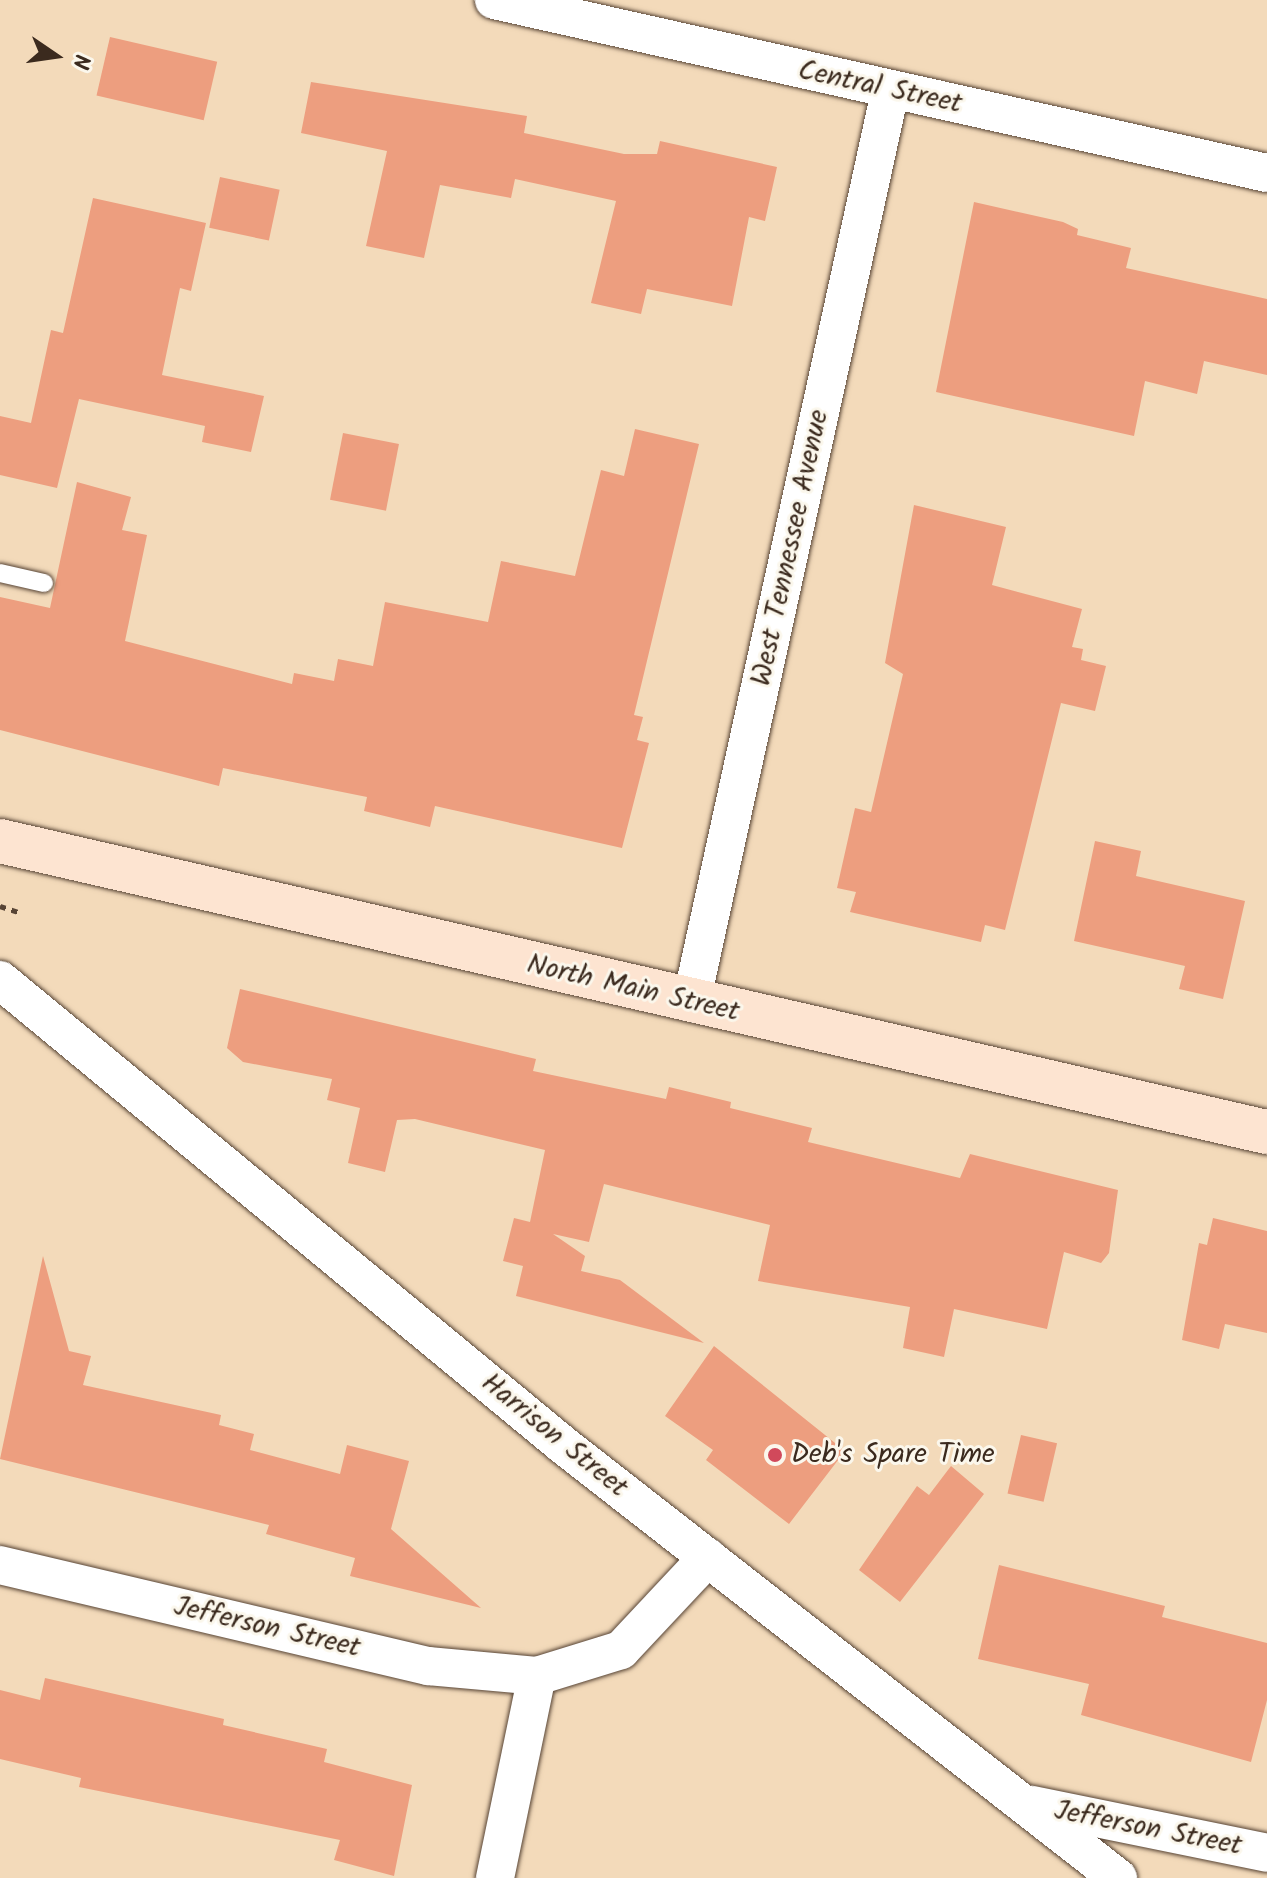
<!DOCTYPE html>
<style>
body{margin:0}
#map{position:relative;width:1267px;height:1878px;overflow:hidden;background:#f3daba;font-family:Kalam,sans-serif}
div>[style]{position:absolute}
.building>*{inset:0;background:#ed9e7f;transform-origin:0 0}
.path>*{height:5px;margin-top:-2.5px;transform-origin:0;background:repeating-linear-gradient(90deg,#574435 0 6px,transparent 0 12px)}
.roads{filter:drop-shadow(0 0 2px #574435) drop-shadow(0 0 2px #574435)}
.lane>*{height:18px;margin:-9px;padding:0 9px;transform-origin:9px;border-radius:9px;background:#fff}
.street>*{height:38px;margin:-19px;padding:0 19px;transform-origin:19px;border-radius:19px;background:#fff}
.secondary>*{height:44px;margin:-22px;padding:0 22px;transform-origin:22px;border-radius:22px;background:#fde4d1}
.dots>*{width:22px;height:22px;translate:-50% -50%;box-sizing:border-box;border:4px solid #fbf7ec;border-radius:50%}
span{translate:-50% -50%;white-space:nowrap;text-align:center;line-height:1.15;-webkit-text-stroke:6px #fbf7ec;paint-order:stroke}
.street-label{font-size:28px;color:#3b2a1e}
.poi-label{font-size:28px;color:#3b2a1e}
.left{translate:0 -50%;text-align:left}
.north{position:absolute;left:16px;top:16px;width:80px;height:80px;-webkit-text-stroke:6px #fbf7ec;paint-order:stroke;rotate:103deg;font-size:22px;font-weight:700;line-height:32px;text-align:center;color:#3b2a1e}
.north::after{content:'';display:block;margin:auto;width:28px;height:36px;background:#3b2a1e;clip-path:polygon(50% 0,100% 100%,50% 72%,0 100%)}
</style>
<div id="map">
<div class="building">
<i style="left:110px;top:37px;width:110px;height:60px;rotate:13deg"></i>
<i style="clip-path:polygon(311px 82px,527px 116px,524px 133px,624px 154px,657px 154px,660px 141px,777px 167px,765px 221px,749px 217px,732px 306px,647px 289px,641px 314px,591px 303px,616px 201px,515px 179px,511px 198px,440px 185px,424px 258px,366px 246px,387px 151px,301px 133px)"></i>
<i style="left:220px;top:177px;width:61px;height:52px;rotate:12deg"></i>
<i style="clip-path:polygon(93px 198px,206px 223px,191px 291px,180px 288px,162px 375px,264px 396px,251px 452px,202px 442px,205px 426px,79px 399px,57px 488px,0 475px,0 416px,31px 423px,51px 330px,63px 333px)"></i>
<i style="clip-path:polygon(974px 202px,1063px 222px,1078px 229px,1077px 235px,1131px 248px,1126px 268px,1267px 299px,1267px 375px,1204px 361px,1197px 394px,1145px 381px,1134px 436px,936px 392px)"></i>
<i style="clip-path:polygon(635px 429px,699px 444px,634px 715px,643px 717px,637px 740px,649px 743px,622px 848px,435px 806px,430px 827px,364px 811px,367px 797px,223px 768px,219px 786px,0 730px,0 597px,50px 608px,77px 482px,131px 497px,122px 530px,147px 535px,125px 641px,292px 684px,294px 673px,334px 681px,338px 659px,373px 666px,385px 602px,488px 622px,501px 561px,575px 576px,601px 470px,624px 476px)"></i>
<i style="left:343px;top:433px;width:57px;height:68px;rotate:11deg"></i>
<i style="clip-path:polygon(914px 505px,1006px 527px,992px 585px,1082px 609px,1072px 647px,1083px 649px,1081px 660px,1106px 666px,1095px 711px,1061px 703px,1005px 930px,985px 925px,981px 942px,850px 912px,856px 892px,837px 888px,855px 808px,871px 812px,903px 674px,885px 663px)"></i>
<i style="clip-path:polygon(1095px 841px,1141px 851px,1136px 876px,1245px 901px,1223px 999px,1179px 989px,1185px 966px,1074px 941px)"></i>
<i style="clip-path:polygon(240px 989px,536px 1059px,533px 1071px,666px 1099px,669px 1087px,731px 1102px,730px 1108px,812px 1128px,808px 1142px,960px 1178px,970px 1154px,1118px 1190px,1109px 1253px,1101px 1263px,1064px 1252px,1047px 1329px,954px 1309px,944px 1357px,903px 1348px,910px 1307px,758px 1281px,770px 1225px,604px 1184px,589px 1242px,553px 1234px,585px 1256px,581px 1271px,620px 1280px,704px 1343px,516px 1296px,523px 1266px,503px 1261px,514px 1218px,530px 1222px,545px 1150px,415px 1119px,397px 1120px,385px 1172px,348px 1163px,360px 1108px,327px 1100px,332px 1079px,243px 1062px,227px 1048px)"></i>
<i style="clip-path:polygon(1213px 1218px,1267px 1231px,1267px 1333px,1225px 1324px,1219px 1349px,1182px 1340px,1199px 1243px,1207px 1245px)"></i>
<i style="clip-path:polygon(43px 1256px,69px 1351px,91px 1356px,83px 1385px,221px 1415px,219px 1425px,254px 1434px,250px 1450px,340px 1474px,347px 1445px,409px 1461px,391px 1529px,481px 1608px,350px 1576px,355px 1558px,266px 1534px,269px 1525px,0 1459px)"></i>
<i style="clip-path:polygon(714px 1346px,845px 1451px,789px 1524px,706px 1460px,713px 1450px,665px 1416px)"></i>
<i style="left:1021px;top:1435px;width:37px;height:60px;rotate:13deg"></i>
<i style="clip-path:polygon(951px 1466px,984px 1494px,900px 1602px,859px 1570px,917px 1486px,929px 1495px)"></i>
<i style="clip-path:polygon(999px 1565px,1165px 1606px,1162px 1617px,1267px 1643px,1267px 1700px,1251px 1762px,1081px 1715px,1089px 1684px,978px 1659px)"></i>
<i style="clip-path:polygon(45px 1678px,224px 1719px,223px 1725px,327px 1749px,324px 1762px,412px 1785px,394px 1876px,334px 1860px,340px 1840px,79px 1787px,81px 1778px,0 1759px,0 1690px,40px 1700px)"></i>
</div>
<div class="path">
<i style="left:0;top:906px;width:23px;rotate:18deg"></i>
</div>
<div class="roads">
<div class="lane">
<i style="left:0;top:573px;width:45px;rotate:12.8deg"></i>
</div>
<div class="street">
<i style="left:494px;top:0;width:792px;rotate:12.62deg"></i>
<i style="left:0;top:980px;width:730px;rotate:39.55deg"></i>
<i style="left:563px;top:1445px;width:704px;rotate:37.96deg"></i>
<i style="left:691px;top:1003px;width:932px;rotate:-77.68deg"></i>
<i style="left:0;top:1565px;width:440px;rotate:13.3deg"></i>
<i style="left:428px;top:1666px;width:109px;rotate:5.2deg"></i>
<i style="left:537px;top:1676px;width:88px;rotate:-17.2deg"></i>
<i style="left:621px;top:1650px;width:127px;rotate:-46.9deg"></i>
<i style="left:1032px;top:1805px;width:240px;rotate:11.5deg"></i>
<i style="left:495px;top:1878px;width:206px;rotate:-78.3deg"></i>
</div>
<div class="secondary">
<i style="left:0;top:841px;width:1300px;rotate:12.94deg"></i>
</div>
</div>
<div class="dots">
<i style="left:775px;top:1455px;background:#d1495b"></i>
</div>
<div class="street-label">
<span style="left:880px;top:88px;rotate:12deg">Central Street</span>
<span style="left:791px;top:548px;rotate:-78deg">West Tennessee Avenue</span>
<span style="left:633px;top:989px;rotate:13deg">North Main Street</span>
<span style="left:554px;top:1436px;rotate:39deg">Harrison Street</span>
<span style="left:267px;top:1628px;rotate:13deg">Jefferson Street</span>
<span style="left:1148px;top:1829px;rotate:11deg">Jefferson Street</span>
</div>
<div class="poi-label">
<span class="left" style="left:791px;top:1455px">Deb's Spare Time</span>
</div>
<div class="north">N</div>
</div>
